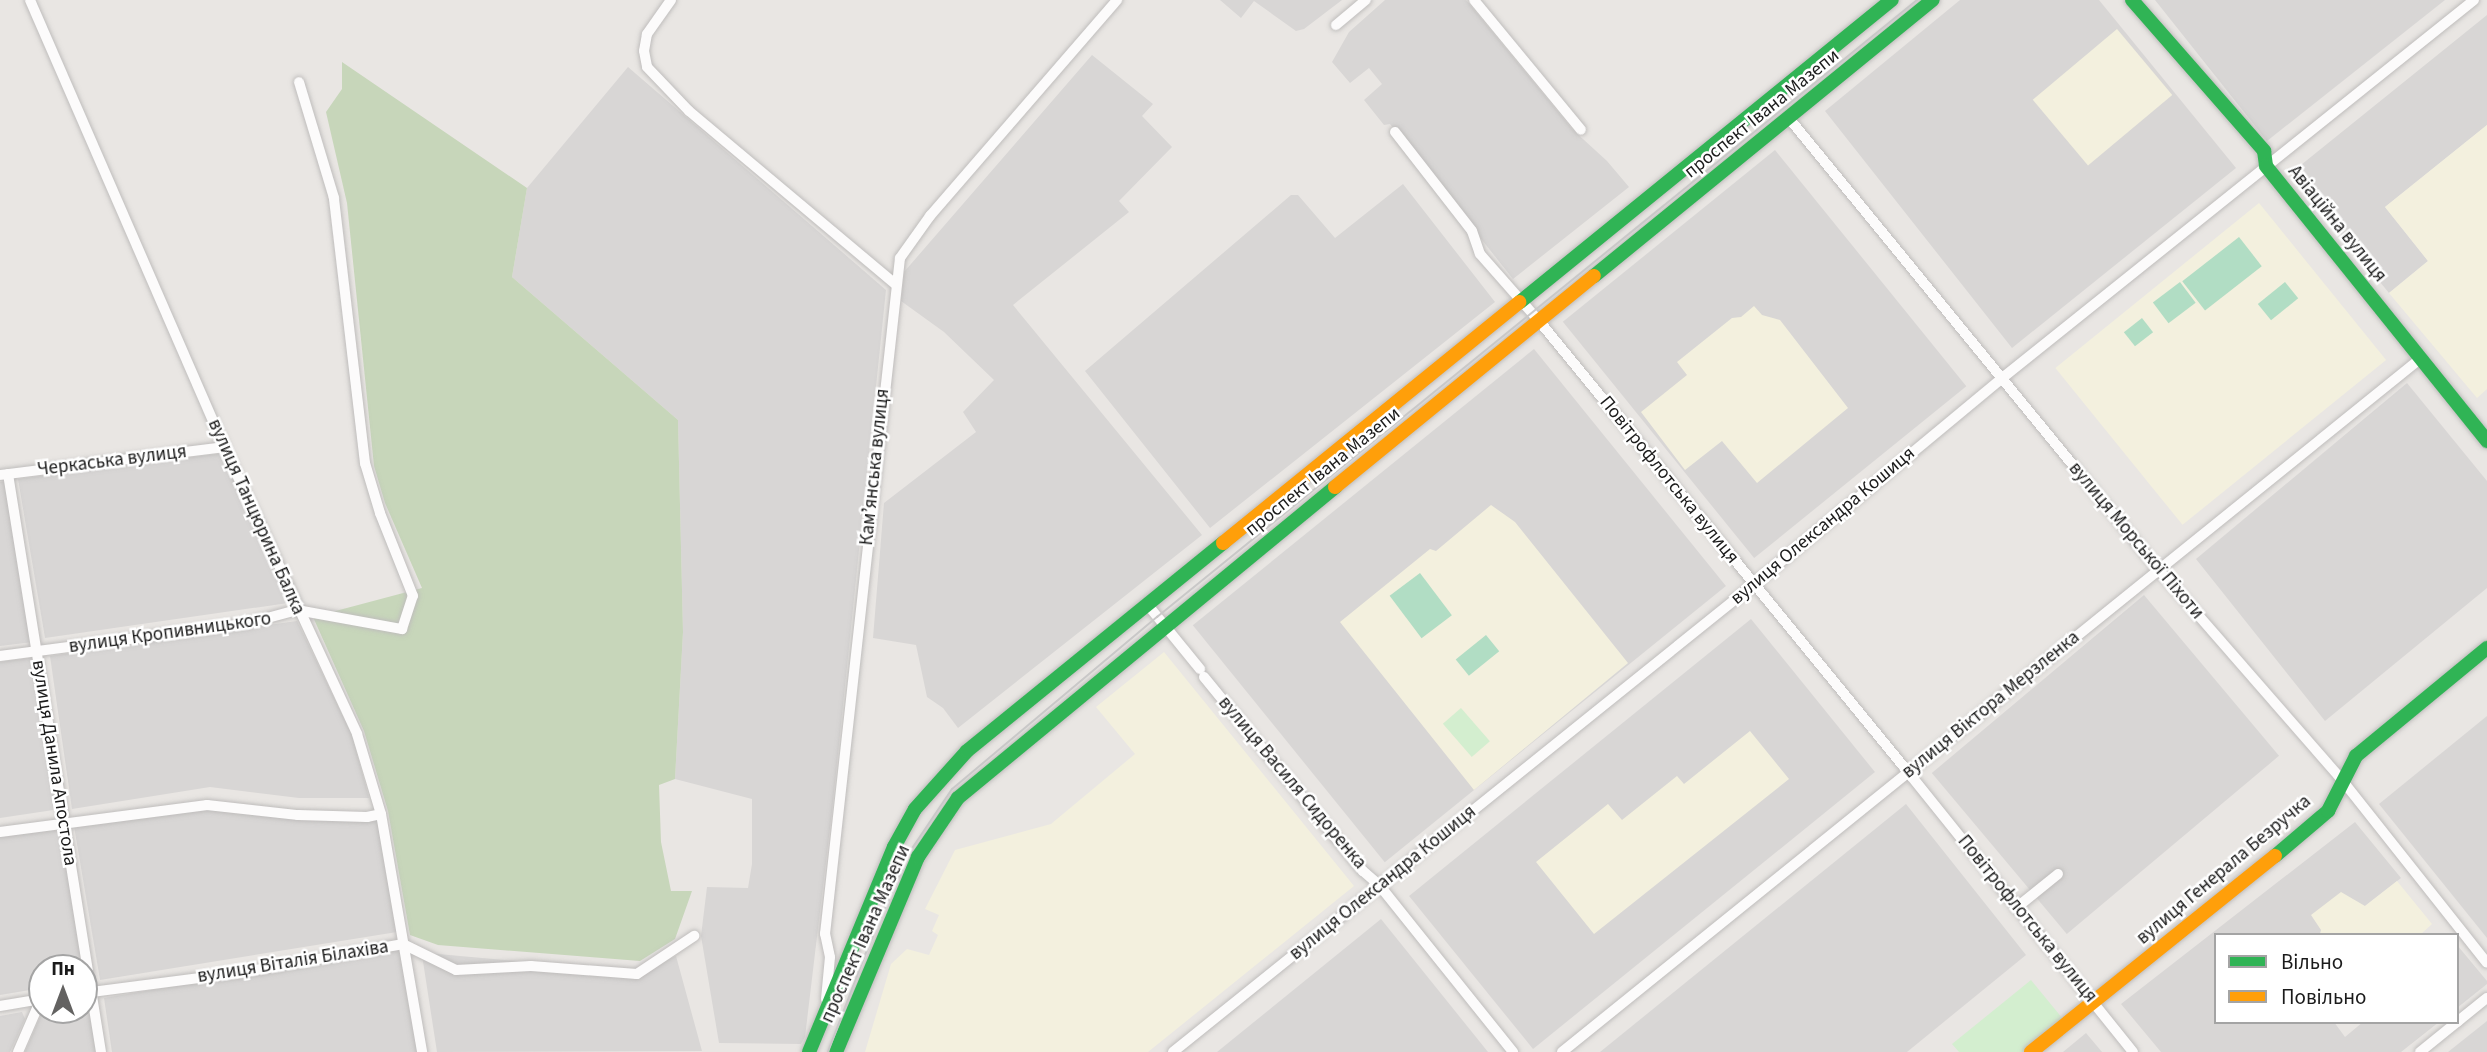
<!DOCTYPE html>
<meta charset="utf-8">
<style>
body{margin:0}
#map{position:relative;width:2487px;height:1052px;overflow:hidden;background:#e9e6e3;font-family:"Source Sans 3",sans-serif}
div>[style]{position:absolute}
.residential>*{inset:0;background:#d8d6d5;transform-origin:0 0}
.education>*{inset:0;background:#f3f0de;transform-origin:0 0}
.forest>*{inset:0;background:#c7d6ba}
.park>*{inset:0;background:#d3eecf;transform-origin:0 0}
.pitch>*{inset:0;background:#b1ddc4;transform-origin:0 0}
.roads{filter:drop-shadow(0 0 2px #bfbdbc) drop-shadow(0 0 2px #bfbdbc)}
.street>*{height:10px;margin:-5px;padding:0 5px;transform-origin:5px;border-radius:5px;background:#fcfbfb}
.fast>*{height:14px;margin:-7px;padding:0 7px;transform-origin:7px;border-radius:7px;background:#30b455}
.slow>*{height:14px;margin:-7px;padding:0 7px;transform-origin:7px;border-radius:7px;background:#ff9f0a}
.tram>*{height:2px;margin:-1px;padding:0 1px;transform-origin:1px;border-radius:1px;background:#c9c8c8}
span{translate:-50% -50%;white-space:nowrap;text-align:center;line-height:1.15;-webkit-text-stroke:5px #fff;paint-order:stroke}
.street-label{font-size:19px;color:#1b1b1b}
.legend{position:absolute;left:2214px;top:933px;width:245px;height:91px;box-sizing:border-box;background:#fff;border:2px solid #a4a4a4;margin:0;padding:9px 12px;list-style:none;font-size:21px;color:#1b1b1b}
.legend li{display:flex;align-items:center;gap:14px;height:35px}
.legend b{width:35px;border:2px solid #a4a4a4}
.north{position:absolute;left:28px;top:954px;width:70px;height:70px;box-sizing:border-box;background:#fff;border:2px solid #a4a4a4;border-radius:50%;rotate:0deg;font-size:19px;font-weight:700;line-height:28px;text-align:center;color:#1b1b1b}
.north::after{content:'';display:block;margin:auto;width:24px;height:32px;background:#636261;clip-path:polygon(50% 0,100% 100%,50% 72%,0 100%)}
</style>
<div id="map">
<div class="residential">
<i style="clip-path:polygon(1220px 0,1342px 0,1304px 29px,1296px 31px,1254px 1px,1241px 18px)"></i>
<i style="clip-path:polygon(1385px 0,1466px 0,1572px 129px,1607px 161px,1629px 187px,1513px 279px,1390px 124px,1384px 125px,1364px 100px,1382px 84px,1369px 68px,1350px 83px,1332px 62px,1349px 32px)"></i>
<i style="clip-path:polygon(1960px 0,2099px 0,2236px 168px,2012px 348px,1825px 111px)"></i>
<i style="clip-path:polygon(2155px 0,2445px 0,2267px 141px)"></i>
<i style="clip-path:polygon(2487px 15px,2487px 125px,2385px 207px,2428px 261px,2389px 293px,2291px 173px)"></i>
<i style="clip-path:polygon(1092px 55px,1153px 104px,1142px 116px,1172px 147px,1119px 201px,1129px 212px,1013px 305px,1202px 535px,958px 728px,943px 708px,927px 697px,916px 645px,873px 638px,884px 503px,976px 432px,963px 412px,994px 380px,944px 332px,901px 301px,904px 272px)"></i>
<i style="clip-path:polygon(628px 67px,886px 290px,832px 811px,805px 1037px,801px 1044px,719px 1043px,701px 936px,707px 887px,748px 888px,752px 864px,752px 799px,675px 779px,683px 632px,678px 420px,512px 277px,527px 188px)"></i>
<i style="left:1775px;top:150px;width:304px;height:273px;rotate:51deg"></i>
<i style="clip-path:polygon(1403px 184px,1495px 302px,1210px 528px,1085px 371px,1291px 195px,1298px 195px,1335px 238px)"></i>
<i style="left:1534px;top:349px;width:305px;height:439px;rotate:51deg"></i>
<i style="clip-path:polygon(2407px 383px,2487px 481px,2487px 588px,2325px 721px,2196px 559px)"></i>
<i style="clip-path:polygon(225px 453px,288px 603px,45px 638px,18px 479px)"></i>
<i style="clip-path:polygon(0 482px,5px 482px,33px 642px,0 646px)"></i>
<i style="left:2144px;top:595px;width:210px;height:277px;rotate:50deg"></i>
<i style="left:1751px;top:619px;width:197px;height:440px;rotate:51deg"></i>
<i style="clip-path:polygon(297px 621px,352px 735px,369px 798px,299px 798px,210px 787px,72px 809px,50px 656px)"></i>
<i style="clip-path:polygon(36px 657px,60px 809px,0 818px,0 662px)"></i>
<i style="clip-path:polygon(2487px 716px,2487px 938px,2379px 804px)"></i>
<i style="clip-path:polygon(1906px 804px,2026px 955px,1907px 1052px,1600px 1052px)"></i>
<i style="clip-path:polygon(209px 806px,377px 819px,397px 932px,100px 980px,74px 826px)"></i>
<i style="clip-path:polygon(2355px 822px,2401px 878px,2365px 906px,2321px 930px,2320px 935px,2216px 935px,2216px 1022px,2334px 1022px,2345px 1037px,2363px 1022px,2439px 1022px,2401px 1052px,2161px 1052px,2121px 1004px)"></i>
<i style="clip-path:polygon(61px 828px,88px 981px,84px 982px,84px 968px,42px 968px,42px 988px,0 995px,0 837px)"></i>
<i style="clip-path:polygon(1381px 919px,1488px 1052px,1217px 1052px)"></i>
<i style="clip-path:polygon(2457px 945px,2487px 981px,2487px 984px,2457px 1008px)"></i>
<i style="clip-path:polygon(400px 948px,418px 1052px,112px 1052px,104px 998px)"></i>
<i style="clip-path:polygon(438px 954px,639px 972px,676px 956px,702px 1051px,437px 1052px,422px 955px)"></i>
<i style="clip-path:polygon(88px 997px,97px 1052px,25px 1052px,43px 1010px,84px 1010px,84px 998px)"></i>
<i style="clip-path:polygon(22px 1012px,25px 1019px,10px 1052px,0 1052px,0 1016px)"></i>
<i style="clip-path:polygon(2487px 1021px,2487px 1052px,2448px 1052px)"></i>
<i style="clip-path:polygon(2086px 1033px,2102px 1052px,2063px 1052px)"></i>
</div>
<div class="education">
<i style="left:2117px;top:29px;width:86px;height:110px;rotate:50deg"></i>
<i style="clip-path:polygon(2487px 125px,2487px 389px,2477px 398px,2389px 293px,2428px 261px,2385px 207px)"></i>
<i style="left:2259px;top:203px;width:202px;height:262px;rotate:51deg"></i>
<i style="clip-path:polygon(1754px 306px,1762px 315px,1780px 320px,1848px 408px,1757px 483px,1722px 441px,1685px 470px,1641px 412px,1687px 375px,1677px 362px,1732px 318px,1741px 317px)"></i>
<i style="clip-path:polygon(1491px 505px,1515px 522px,1628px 663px,1474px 790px,1340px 622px,1430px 549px,1436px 551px)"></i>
<i style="clip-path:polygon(1164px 652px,1354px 886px,1148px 1052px,865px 1052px,891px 964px,907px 949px,929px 955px,938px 935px,932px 931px,939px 915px,925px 909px,955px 850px,1051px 824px,1135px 754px,1096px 707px)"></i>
<i style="clip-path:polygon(1750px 731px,1789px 779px,1594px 934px,1536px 862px,1608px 804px,1622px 820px,1677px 776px,1684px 784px)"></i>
<i style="clip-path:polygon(2397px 881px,2432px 924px,2420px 935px,2320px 935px,2321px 930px,2311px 915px,2341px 892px,2365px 906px)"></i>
</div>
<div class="forest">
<i style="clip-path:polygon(342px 62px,527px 188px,512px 277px,678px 420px,683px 632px,675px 779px,659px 785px,661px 842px,671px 891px,692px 891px,675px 939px,640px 961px,438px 945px,410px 935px,388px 811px,364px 731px,313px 617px,422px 588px,385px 503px,374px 466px,347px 203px,326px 112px,342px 89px)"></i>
</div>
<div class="park">
<i style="left:1461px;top:708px;width:44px;height:24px;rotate:49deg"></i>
<i style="clip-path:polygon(2031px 980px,2063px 1019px,2023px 1052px,1959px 1052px,1952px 1044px)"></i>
</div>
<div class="pitch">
<i style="left:2239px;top:237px;width:37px;height:72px;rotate:52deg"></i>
<i style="left:2180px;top:282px;width:26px;height:34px;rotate:53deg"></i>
<i style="left:2285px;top:282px;width:21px;height:35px;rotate:51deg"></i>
<i style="left:2142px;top:318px;width:18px;height:23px;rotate:52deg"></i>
<i style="left:1420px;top:573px;width:53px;height:38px;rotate:53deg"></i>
<i style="left:1486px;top:635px;width:21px;height:39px;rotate:51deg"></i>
</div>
<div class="roads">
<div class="street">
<i style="left:30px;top:0;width:487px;rotate:66.5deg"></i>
<i style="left:224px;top:447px;width:316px;rotate:65.1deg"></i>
<i style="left:357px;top:734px;width:84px;rotate:73.3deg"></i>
<i style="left:381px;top:814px;width:242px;rotate:80.2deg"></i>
<i style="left:671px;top:0;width:42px;rotate:125.2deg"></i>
<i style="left:647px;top:34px;width:17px;rotate:100deg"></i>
<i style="left:644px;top:51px;width:16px;rotate:79deg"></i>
<i style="left:647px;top:67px;width:61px;rotate:46.3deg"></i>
<i style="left:689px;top:111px;width:269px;rotate:40deg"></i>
<i style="left:1474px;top:0;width:168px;rotate:50.5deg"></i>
<i style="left:1336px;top:25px;width:39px;rotate:-40deg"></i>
<i style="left:1788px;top:117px;width:584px;rotate:50.7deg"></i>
<i style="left:2158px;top:569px;width:280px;rotate:48.9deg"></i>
<i style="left:2342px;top:780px;width:233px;rotate:51.6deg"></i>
<i style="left:1395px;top:132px;width:125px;rotate:52.1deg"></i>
<i style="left:1472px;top:231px;width:24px;rotate:71deg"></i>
<i style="left:1480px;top:254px;width:91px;rotate:48.6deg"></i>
<i style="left:1540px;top:322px;width:581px;rotate:50.72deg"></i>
<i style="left:1908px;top:772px;width:359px;rotate:51.2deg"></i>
<i style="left:8px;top:474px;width:585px;rotate:80.86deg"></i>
<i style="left:0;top:475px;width:226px;rotate:-7.1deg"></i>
<i style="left:1147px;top:604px;width:84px;rotate:50.8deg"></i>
<i style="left:0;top:656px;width:251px;rotate:-7.5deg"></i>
<i style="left:249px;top:623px;width:50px;rotate:-15.2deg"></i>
<i style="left:297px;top:610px;width:107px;rotate:10.3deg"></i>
<i style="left:402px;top:629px;width:35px;rotate:-72deg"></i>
<i style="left:413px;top:596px;width:89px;rotate:-111.7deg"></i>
<i style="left:380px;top:513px;width:52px;rotate:-106.7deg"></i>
<i style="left:365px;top:463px;width:267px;rotate:-96.7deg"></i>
<i style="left:334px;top:198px;width:121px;rotate:-106.8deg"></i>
<i style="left:1204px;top:677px;width:251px;rotate:50.7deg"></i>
<i style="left:1363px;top:871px;width:23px;rotate:41deg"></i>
<i style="left:1380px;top:886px;width:213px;rotate:51.3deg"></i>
<i style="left:0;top:832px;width:209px;rotate:-7.4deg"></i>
<i style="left:207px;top:805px;width:92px;rotate:6.3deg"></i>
<i style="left:298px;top:815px;width:69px;rotate:1.7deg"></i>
<i style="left:367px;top:817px;width:14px;rotate:-12deg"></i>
<i style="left:2016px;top:908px;width:54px;rotate:-39deg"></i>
<i style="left:84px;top:993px;width:156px;rotate:-7.4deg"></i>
<i style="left:239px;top:973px;width:167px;rotate:-10deg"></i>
<i style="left:403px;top:944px;width:59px;rotate:26.1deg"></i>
<i style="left:456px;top:970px;width:75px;rotate:-3.1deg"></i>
<i style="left:531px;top:966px;width:106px;rotate:4.3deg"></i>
<i style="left:637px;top:974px;width:69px;rotate:-33.7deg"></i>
<i style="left:826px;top:999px;width:42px;rotate:-84.6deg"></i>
<i style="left:830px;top:957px;width:24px;rotate:-102deg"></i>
<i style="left:825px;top:934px;width:680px;rotate:-83.67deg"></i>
<i style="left:900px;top:258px;width:52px;rotate:-54.5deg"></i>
<i style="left:930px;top:216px;width:286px;rotate:-49.1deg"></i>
<i style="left:0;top:1006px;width:43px;rotate:-9.5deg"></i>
<i style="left:2457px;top:1022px;width:38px;rotate:-39deg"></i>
<i style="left:18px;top:1052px;width:58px;rotate:-66.5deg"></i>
<i style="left:1173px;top:1052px;width:745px;rotate:-38.84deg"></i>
<i style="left:1753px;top:585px;width:322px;rotate:-39.7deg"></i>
<i style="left:2001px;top:379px;width:606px;rotate:-38.7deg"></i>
<i style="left:1562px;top:1052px;width:1103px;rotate:-38.93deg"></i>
<i style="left:2420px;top:1052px;width:48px;rotate:-39deg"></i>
</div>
<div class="fast">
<i style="left:2132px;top:0;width:201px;rotate:48.8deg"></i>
<i style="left:2264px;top:151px;width:15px;rotate:82deg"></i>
<i style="left:2266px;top:166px;width:353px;rotate:51.2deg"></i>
<i style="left:1594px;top:276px;width:437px;rotate:-39.2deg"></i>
<i style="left:1520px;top:302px;width:479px;rotate:-39.1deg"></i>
<i style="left:2275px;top:856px;width:70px;rotate:-40.3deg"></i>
<i style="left:2328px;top:811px;width:62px;rotate:-63deg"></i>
<i style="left:2356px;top:756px;width:170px;rotate:-39.5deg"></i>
<i style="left:809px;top:1052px;width:222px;rotate:-67.5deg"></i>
<i style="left:894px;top:847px;width:43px;rotate:-61.1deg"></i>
<i style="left:915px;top:809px;width:78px;rotate:-48.1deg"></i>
<i style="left:967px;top:751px;width:330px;rotate:-39.1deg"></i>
<i style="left:836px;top:1052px;width:212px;rotate:-67.2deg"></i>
<i style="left:918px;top:857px;width:71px;rotate:-55.9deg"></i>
<i style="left:958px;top:798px;width:489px;rotate:-39.5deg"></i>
</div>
<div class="slow">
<i style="left:1335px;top:487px;width:334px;rotate:-39.2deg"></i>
<i style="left:1223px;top:543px;width:382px;rotate:-39.1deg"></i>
<i style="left:2031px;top:1052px;width:313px;rotate:-38.8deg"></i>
</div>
</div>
<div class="tram">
<i style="left:828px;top:1052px;width:104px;rotate:-69.1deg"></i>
<i style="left:865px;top:955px;width:111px;rotate:-66.7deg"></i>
<i style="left:909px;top:853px;width:77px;rotate:-56.1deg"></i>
<i style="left:952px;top:789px;width:268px;rotate:-40deg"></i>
<i style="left:1157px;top:617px;width:979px;rotate:-39.07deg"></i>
</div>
<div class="street-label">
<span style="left:1762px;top:114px;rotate:-39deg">проспект Івана Мазепи</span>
<span style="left:2337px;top:224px;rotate:51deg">Авіаційна вулиця</span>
<span style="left:112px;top:461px;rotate:-7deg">Черкаська вулиця</span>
<span style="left:875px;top:467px;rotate:-84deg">Камʼянська вулиця</span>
<span style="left:1323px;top:472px;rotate:-39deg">проспект Івана Мазепи</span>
<span style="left:1669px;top:480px;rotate:51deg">Повітрофлотська вулиця</span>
<span style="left:256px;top:517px;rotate:66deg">вулиця Танцюрина Балка</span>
<span style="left:1823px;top:526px;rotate:-40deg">вулиця Олександра Кошиця</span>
<span style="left:2136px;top:541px;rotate:50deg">вулиця Морської Піхоти</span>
<span style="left:170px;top:633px;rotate:-8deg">вулиця Кропивницького</span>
<span style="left:1991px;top:705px;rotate:-39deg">вулиця Віктора Мерзленка</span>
<span style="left:54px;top:763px;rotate:81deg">вулиця Данила Апостола</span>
<span style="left:1292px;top:783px;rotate:50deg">вулиця Василя Сидоренка</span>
<span style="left:2224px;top:870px;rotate:-40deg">вулиця Генерала Безручка</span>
<span style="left:1383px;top:883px;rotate:-39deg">вулиця Олександра Кошиця</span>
<span style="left:2027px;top:919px;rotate:51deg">Повітрофлотська вулиця</span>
<span style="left:866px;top:934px;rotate:-66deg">проспект Івана Мазепи</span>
<span style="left:293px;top:962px;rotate:-9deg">вулиця Віталія Білахіва</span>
</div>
<ul class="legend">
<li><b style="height:9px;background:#30b455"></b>Вільно</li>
<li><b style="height:9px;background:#ff9f0a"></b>Повільно</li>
</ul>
<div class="north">Пн</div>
</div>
